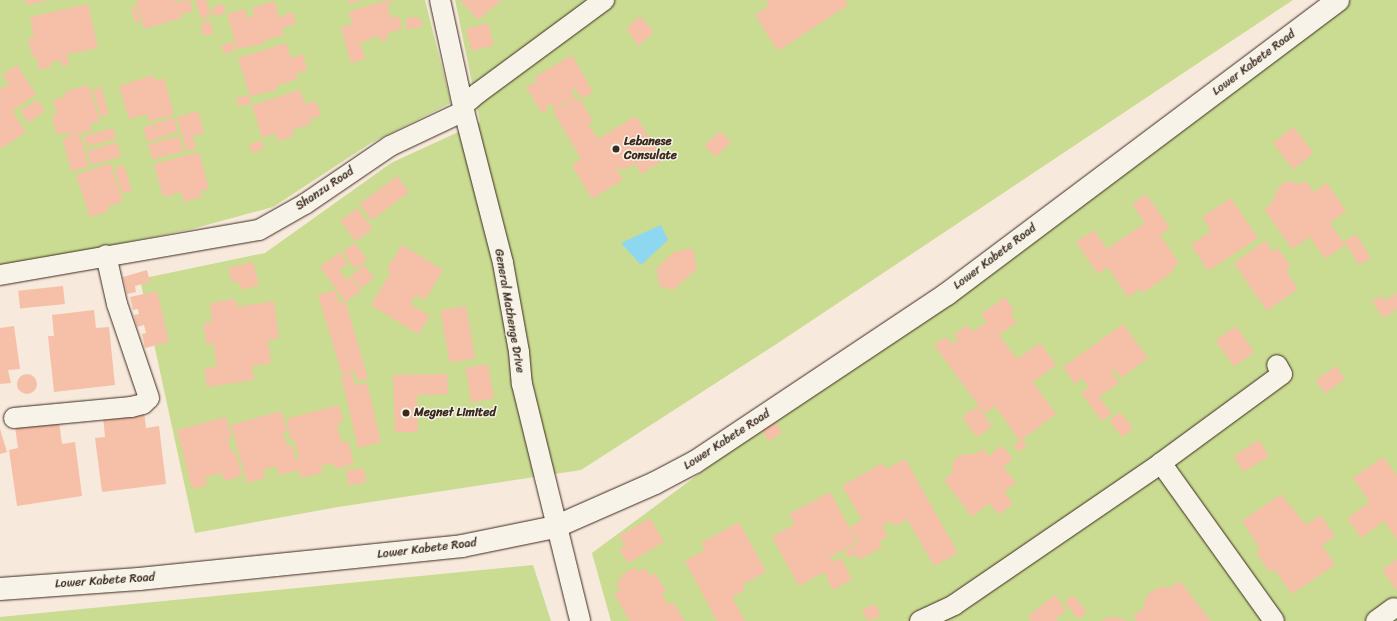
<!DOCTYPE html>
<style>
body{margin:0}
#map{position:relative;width:1397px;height:621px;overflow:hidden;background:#f7e9db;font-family:Sriracha,sans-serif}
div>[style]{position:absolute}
.green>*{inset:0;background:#c9dc91}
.water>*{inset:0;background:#8ed7f0}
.building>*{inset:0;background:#f5c0a7;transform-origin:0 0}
.round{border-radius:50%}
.roads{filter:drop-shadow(0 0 1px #3b2a1e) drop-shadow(0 0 1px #3b2a1e)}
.minor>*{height:20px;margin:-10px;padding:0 10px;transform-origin:10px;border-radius:10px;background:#f7f3e8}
.secondary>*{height:22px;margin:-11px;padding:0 11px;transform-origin:11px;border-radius:11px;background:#f7f3e8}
.dots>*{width:11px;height:11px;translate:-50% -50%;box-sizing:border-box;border:2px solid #f7f3e8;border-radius:50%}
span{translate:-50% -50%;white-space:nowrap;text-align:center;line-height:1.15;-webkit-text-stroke:3px #f7f3e8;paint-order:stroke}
.street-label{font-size:12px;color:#3b2a1e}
.poi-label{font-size:12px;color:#3b2a1e;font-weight:700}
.left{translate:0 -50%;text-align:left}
</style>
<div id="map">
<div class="green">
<i style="clip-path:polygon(0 0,425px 0,451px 103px,371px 143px,273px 207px,192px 229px,0 268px)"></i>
<i style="clip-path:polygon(455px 0,1293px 0,778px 343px,581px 470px,338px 507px,195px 533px,140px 279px,265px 253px,391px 163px,480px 122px)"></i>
<i style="clip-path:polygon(1340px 0,1397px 0,1397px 621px,611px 621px,592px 553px)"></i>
<i style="clip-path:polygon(533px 565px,551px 621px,0 621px,0 617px)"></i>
</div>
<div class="water">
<i style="clip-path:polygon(661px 225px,668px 240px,641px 265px,621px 243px)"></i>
</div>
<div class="building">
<i style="clip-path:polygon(25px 0,45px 0,45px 1px,27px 5px)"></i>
<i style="clip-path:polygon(136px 0,174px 0,175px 2px,190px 0,193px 11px,181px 14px,182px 18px,144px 29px)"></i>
<i style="clip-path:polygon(195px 0,206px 0,211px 16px,201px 19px)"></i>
<i style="clip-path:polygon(347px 0,362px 0,349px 4px)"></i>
<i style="clip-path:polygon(389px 0,394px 2px,387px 4px,391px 18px,399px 16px,402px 29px,387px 33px,389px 39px,380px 41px,379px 35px,359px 44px,357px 38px,359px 46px,361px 45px,365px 59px,351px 63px,341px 27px,352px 24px,349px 11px)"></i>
<i style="clip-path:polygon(460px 0,502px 0,478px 20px)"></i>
<i style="clip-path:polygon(766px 0,845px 0,848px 5px,778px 51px,755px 15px,769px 6px)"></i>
<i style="clip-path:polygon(274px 1px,279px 17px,293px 12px,296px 24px,282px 28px,284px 35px,263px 41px,264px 44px,237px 49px,227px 14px,245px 9px,247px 18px,254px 16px,252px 8px)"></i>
<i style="clip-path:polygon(88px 4px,98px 48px,67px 54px,70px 65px,62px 66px,61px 60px,50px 63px,51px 67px,39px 70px,36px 56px,32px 57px,28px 38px,34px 37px,30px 17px)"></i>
<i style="left:223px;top:4px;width:9px;height:12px;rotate:72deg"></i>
<i style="left:136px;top:6px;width:16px;height:5px;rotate:75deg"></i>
<i style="clip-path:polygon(417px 16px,418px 20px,422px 19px,423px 26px,407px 30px,405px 19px)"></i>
<i style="clip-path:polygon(640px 16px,654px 32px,638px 46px,627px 28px)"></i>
<i style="clip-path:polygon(209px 20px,214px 34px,202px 35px,201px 23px)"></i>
<i style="left:488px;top:23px;width:23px;height:23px;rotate:75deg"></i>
<i style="left:233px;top:41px;width:9px;height:13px;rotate:69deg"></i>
<i style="clip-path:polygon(286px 43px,291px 58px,303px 54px,307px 70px,296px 74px,297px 79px,276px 86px,277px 90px,250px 96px,238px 58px)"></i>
<i style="clip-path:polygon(572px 55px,593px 92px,581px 99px,575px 88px,571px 91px,575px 97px,554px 109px,551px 103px,546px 107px,548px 110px,542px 113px,526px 87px,537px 81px,547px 97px,535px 77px)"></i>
<i style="clip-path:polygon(17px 65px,36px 94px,12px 111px,26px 132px,0 149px,0 89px,9px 84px,3px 75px)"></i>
<i style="clip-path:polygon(153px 75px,155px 81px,164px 78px,174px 114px,149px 122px,147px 114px,129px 119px,119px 86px)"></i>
<i style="clip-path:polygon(88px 85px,100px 121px,90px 124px,92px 130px,68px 136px,67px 132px,56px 134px,52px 115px,57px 114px,53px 100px,66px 97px,64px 92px)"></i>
<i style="left:101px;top:87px;width:28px;height:9px;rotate:73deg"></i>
<i style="clip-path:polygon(300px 90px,305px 104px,316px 101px,321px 116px,309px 119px,311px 124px,292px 130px,294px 136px,278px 141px,275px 133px,262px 138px,252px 105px)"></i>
<i style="left:249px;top:95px;width:9px;height:13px;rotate:77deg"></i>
<i style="clip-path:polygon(575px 98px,577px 101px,580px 99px,593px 121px,588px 124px,598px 139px,636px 116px,663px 160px,641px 174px,635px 163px,622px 171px,619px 167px,616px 168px,623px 180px,592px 199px,572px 165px,581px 159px,553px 111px)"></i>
<i style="left:37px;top:100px;width:14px;height:20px;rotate:56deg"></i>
<i style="clip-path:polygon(198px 111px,204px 133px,193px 136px,196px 148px,186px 151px,177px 117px)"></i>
<i style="left:173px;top:117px;width:15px;height:32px;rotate:70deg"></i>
<i style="left:1293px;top:127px;width:33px;height:26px;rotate:51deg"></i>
<i style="left:113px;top:128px;width:11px;height:30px;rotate:75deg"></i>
<i style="left:720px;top:131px;width:16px;height:21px;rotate:47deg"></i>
<i style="left:80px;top:134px;width:34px;height:18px;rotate:75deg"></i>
<i style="left:179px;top:136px;width:16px;height:32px;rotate:75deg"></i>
<i style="left:261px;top:140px;width:9px;height:13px;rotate:69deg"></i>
<i style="left:117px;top:142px;width:15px;height:31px;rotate:74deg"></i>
<i style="clip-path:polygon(199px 152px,209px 189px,200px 191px,202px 197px,184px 202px,181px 192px,163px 197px,154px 164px)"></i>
<i style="clip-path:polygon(110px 163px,123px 201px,107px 207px,109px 211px,90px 217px,76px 175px)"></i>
<i style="left:124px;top:165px;width:27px;height:10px;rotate:73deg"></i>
<i style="left:397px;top:176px;width:20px;height:47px;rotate:53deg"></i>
<i style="clip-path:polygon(1287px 181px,1301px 184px,1306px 181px,1314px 192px,1327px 183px,1346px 211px,1330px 223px,1345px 245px,1325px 259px,1310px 237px,1292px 249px,1264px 209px,1271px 204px,1279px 187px)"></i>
<i style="clip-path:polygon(1146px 194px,1170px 228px,1160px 235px,1179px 263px,1172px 268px,1174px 271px,1143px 293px,1140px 289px,1128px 297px,1108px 267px,1098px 274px,1076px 242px,1094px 230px,1107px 249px,1145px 223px,1132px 204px)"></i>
<i style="clip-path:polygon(1231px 198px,1258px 238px,1208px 271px,1191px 245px,1211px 231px,1202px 217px)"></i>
<i style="left:357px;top:208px;width:26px;height:21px;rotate:53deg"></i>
<i style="left:1356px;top:234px;width:28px;height:14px;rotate:58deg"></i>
<i style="clip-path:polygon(1265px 241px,1273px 252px,1278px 248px,1291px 267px,1286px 271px,1298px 289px,1267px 311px,1234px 263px)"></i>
<i style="left:355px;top:243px;width:21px;height:15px;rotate:55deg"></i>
<i style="clip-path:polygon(402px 245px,443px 270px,425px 300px,416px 295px,410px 304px,430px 316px,418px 334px,371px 305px,391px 272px,387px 269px)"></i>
<i style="clip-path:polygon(693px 248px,697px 269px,673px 290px,659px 286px,657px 268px,674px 252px)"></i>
<i style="clip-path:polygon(340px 252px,348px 264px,339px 270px,346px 280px,350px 276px,361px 291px,345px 302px,320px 267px)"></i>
<i style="clip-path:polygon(253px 262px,259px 285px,241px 290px,238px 281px,232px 283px,228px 268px)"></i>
<i style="left:364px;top:265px;width:16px;height:17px;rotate:50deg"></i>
<i style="clip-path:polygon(147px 270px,150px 282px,135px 286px,136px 292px,127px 294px,123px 277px)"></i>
<i style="left:63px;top:286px;width:18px;height:45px;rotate:84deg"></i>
<i style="clip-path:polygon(335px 290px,339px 303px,345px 301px,368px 378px,358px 381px,355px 371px,342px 374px,318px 295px)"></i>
<i style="clip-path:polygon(157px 291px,169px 342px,145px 348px,142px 334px,146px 333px,144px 325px,137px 327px,134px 315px,139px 314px,138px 309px,133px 310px,130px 297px)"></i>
<i style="clip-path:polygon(1397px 293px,1397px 309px,1383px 318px,1372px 301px,1381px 296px,1384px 301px)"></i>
<i style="clip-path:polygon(1005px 297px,1014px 310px,1010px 313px,1017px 322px,999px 335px,1017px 359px,1040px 343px,1056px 365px,1033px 382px,1056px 414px,1020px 441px,995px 406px,985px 414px,934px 345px,946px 337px,952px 344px,958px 340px,954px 335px,967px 325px,972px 332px,987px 322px,981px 314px)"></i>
<i style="clip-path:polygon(236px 299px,237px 307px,274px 301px,279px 338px,268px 340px,271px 363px,252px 366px,254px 380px,207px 387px,204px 369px,217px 366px,213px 342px,207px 346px,203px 323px,212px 322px,210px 303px)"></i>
<i style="left:466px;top:306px;width:53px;height:26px;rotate:80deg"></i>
<i style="clip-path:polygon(94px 310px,96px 328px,109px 327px,115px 385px,54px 392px,48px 336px,54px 336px,52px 315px)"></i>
<i style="clip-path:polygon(1123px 324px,1148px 358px,1121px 378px,1114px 369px,1111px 371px,1119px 383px,1099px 397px,1112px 414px,1102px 421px,1081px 393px,1089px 387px,1082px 378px,1075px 384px,1063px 367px)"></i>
<i style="clip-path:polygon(14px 326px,20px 369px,8px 370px,11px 383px,0 384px,0 328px)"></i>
<i style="left:1236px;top:326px;width:32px;height:25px;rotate:55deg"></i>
<i style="left:488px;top:364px;width:35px;height:23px;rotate:80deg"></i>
<i style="left:1336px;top:366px;width:16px;height:25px;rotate:55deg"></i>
<i style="clip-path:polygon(352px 373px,355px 385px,367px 383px,381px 442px,358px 448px,341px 375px)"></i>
<i style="clip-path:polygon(447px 374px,448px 394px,417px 395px,418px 432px,395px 432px,393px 375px)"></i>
<i class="round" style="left:17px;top:374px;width:20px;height:20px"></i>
<i style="clip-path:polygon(339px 405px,343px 422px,337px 424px,342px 443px,348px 441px,354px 464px,335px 469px,333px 463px,321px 466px,322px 473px,301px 478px,299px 470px,279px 475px,276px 466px,263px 470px,265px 478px,247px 483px,231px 425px,281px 411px,287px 432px,283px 432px,287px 446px,292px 445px,296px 460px,299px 459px,295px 440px,291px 441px,286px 419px)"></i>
<i style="left:978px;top:406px;width:25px;height:19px;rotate:56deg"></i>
<i style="clip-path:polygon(144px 411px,146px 428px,159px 426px,166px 484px,102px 492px,95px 438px,105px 437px,103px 416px)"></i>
<i style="left:1120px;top:412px;width:21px;height:14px;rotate:51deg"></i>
<i style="clip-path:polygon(226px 417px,232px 438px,228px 439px,231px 452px,235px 451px,242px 476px,224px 481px,222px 473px,205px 477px,207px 485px,192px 489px,177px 430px)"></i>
<i style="left:774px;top:420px;width:15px;height:16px;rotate:58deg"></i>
<i style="clip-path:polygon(59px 421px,62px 444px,75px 442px,82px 496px,17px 506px,9px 450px,18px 448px,15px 427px)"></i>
<i style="clip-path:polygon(0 429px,7px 452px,0 454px)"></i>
<i style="clip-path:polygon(1018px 440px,1020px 442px,1022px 440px,1027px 445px,1019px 452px,1014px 447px)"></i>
<i style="left:1259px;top:440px;width:19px;height:30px;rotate:58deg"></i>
<i style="clip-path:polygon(1002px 445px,1013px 459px,1003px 467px,1016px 482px,1004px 492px,1013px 503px,999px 515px,989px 503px,972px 517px,944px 480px,952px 473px,953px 462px,960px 455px,975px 454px,983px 449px,989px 456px)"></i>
<i style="clip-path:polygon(1383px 457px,1397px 476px,1397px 540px,1384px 521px,1361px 538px,1347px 518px,1370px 502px,1353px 478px)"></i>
<i style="clip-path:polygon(905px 459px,958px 553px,934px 566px,907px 519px,895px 526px,892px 521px,882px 526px,888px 536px,879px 542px,882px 547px,859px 560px,855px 554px,848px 558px,844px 551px,859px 543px,850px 527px,862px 520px,842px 486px,882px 463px,886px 469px)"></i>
<i style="left:364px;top:468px;width:15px;height:18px;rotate:82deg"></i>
<i style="clip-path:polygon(830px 492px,857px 542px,830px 557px,833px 562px,841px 558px,852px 579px,833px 590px,824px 572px,799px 586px,772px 537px,795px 524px,789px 514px)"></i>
<i style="clip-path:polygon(1281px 494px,1306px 525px,1321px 515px,1335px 536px,1322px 545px,1335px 565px,1292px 594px,1274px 569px,1269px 572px,1256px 552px,1260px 549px,1242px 521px)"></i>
<i style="clip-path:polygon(650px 518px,664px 542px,628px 563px,619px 549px,625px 545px,619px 536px)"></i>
<i style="clip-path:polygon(739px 522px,766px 572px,742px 585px,745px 590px,732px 597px,745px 621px,717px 621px,685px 561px,705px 550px,701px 543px)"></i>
<i style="clip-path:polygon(1397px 559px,1397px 591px,1382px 570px)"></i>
<i style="clip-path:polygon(635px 567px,638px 572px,645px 568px,650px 576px,655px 573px,666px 591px,662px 594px,668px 605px,673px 602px,685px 621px,630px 621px,614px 594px,620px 590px,616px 583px,622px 579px,620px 576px)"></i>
<i style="clip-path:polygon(1180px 581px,1211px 621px,1137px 621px,1133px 616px,1144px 608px,1145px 599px,1149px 593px,1159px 587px,1170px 588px)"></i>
<i style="clip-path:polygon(1055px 595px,1066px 610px,1056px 618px,1058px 621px,1032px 621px,1028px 616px)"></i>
<i style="left:1073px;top:595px;width:22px;height:11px;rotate:51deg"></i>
<i style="clip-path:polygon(875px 604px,881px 616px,868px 621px,862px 610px)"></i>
<i style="clip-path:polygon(1111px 617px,1123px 619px,1127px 621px,1101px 621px)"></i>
</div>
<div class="roads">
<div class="minor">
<i style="left:440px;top:0;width:114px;rotate:77.8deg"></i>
<i style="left:464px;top:111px;width:157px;rotate:75.6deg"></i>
<i style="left:503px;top:263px;width:90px;rotate:79.8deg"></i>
<i style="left:519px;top:352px;width:32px;rotate:85deg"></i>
<i style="left:522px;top:384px;width:244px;rotate:76.2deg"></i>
<i style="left:0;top:275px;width:263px;rotate:-9.9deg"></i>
<i style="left:259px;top:230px;width:53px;rotate:-29.5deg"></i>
<i style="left:305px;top:204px;width:103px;rotate:-34.3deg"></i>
<i style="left:390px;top:146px;width:82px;rotate:-25.3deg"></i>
<i style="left:464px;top:111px;width:6px;rotate:-90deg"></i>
<i style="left:464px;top:105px;width:18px;rotate:-41deg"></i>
<i style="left:478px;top:93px;width:157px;rotate:-36.4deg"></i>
<i style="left:14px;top:418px;width:118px;rotate:-5.4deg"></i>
<i style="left:131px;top:407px;width:12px;rotate:-14deg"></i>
<i style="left:143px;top:404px;width:8px;rotate:-45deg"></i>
<i style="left:149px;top:398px;width:99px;rotate:-108.8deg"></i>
<i style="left:117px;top:304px;width:50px;rotate:-102.7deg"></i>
<i style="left:1161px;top:463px;width:194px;rotate:54.4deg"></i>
<i style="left:920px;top:621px;width:38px;rotate:-25deg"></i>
<i style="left:954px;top:605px;width:251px;rotate:-34.4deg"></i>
<i style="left:1161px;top:463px;width:150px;rotate:-36.3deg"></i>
<i style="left:1282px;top:374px;width:10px;rotate:-119deg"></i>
<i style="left:1376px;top:621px;width:22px;rotate:-36deg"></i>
</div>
<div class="secondary">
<i style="left:0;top:589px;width:139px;rotate:-4.1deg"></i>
<i style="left:139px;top:579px;width:325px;rotate:-5.8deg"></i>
<i style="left:462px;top:546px;width:95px;rotate:-11.5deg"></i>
<i style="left:555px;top:527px;width:109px;rotate:-23.7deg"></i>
<i style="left:655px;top:483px;width:45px;rotate:-27.7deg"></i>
<i style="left:695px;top:462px;width:303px;rotate:-33.7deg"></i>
<i style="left:947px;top:294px;width:489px;rotate:-36.9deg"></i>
</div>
</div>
<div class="dots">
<i style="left:616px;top:149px;background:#3b2a1e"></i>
<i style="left:406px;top:413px;background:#3b2a1e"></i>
</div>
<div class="street-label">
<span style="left:1254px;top:63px;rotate:-37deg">Lower Kabete Road</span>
<span style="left:325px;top:189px;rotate:-34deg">Shanzu Road</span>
<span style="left:995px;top:257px;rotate:-37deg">Lower Kabete Road</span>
<span style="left:509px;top:311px;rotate:80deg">General Mathenge Drive</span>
<span style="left:727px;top:440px;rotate:-33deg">Lower Kabete Road</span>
<span style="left:427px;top:549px;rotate:-7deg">Lower Kabete Road</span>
<span style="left:105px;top:581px;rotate:-4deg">Lower Kabete Road</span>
</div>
<div class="poi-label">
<span class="left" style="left:624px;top:149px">Lebanese<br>Consulate</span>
<span class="left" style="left:414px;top:413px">Megnet Limited</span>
</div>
</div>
